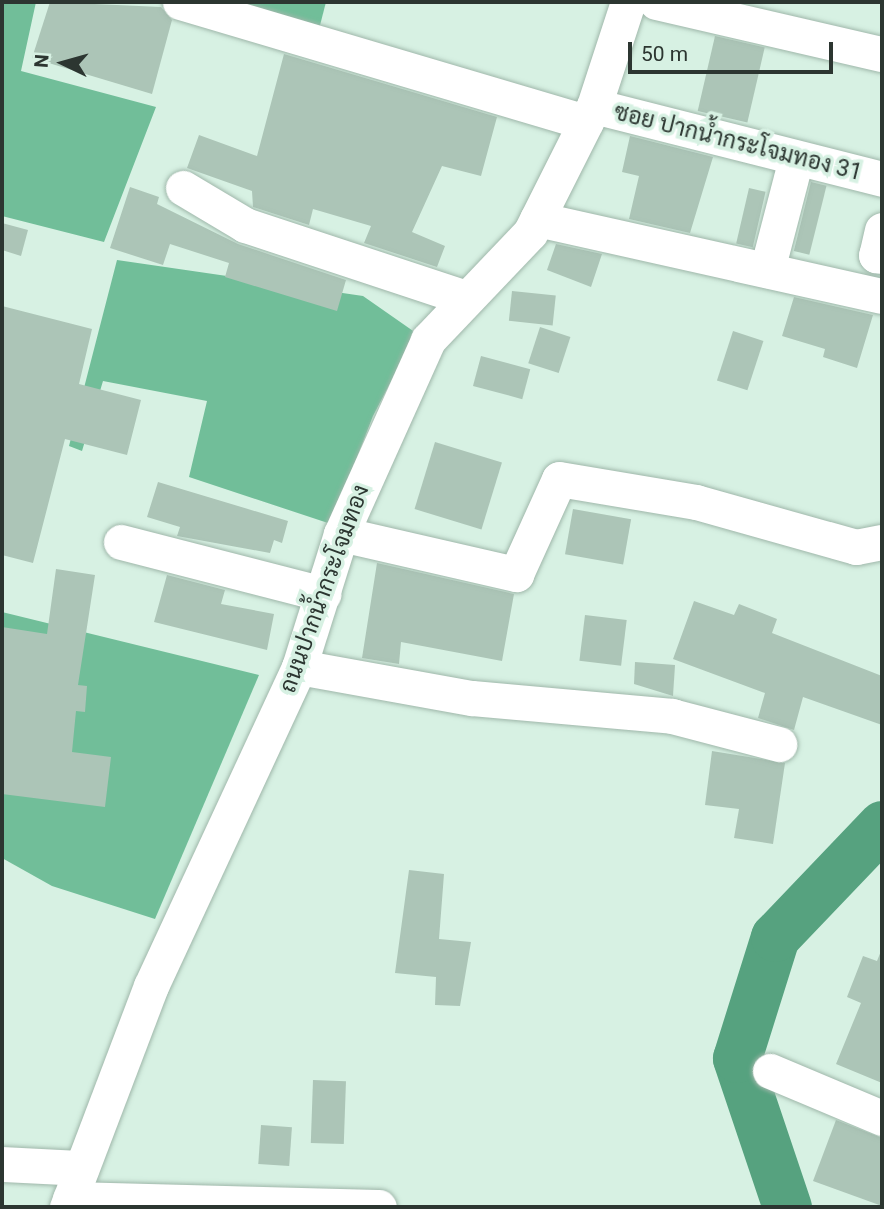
<!DOCTYPE html>
<meta charset="utf-8">
<style>
body{margin:0}
#map{position:relative;width:884px;height:1209px;overflow:hidden;background:#d7f1e3;font-family:Roboto,Sarabun,sans-serif}
div>[style]{position:absolute}
.forest>*{inset:0;background:#71be99}
.river>*{height:49px;margin:-24.5px;padding:0 24.5px;transform-origin:24.5px;border-radius:24.5px;background:#56a27f}
.building>*{inset:0;background:#acc5b7;transform-origin:0 0}
.roads{filter:drop-shadow(0 0 2px #9fb7aa) drop-shadow(0 0 2px #9fb7aa)}
.minor>*{height:35px;margin:-17.5px;padding:0 17.5px;transform-origin:17.5px;border-radius:17.5px;background:#fff}
span{translate:-50% -50%;white-space:nowrap;text-align:center;line-height:1.15;-webkit-text-stroke:7px #d7f1e3;paint-order:stroke}
.street-label{font-size:23px;color:#2c3631}
.frame{position:absolute;inset:0;border:4px solid #2c3631;pointer-events:none}
.north{position:absolute;left:28px;top:28px;width:70px;height:70px;-webkit-text-stroke:5px #d7f1e3;paint-order:stroke;rotate:275deg;font-size:19px;font-weight:700;line-height:28px;text-align:center;color:#2c3631}
.north::after{content:'';display:block;margin:auto;width:24px;height:32px;background:#2c3631;clip-path:polygon(50% 0,100% 100%,50% 72%,0 100%)}
.scale{position:absolute;left:628px;top:42px;width:205px;height:32px;box-sizing:border-box;border:4px solid #2c3631;border-top:0;padding-left:9px;font-size:21px;line-height:24px;white-space:nowrap;color:#2c3631;-webkit-text-stroke:5px #d7f1e3;paint-order:stroke}
</style>
<div id="map">
<div class="forest">
<i style="clip-path:polygon(2px 2px,36px 2px,21px 71px,156px 107px,104px 242px,2px 216px)"></i>
<i style="clip-path:polygon(197px 2px,326px 2px,318px 33px)"></i>
<i style="clip-path:polygon(117px 260px,363px 296px,416px 333px,373px 416px,331px 524px,189px 477px,207px 401px,103px 381px,82px 451px,69px 446px)"></i>
<i style="clip-path:polygon(2px 612px,259px 675px,155px 919px,52px 886px,2px 858px)"></i>
</div>
<div class="river">
<i style="left:787px;top:1207px;width:157px;rotate:-108.6deg"></i>
<i style="left:737px;top:1058px;width:127px;rotate:-72.6deg"></i>
<i style="left:775px;top:937px;width:155px;rotate:-46.3deg"></i>
</div>
<div class="building">
<i style="clip-path:polygon(50px 2px,161px 7px,172px 20px,152px 94px,32px 58px)"></i>
<i style="left:715px;top:36px;width:51px;height:77px;rotate:13deg"></i>
<i style="clip-path:polygon(284px 54px,497px 117px,481px 176px,442px 166px,412px 232px,445px 246px,437px 267px,364px 243px,371px 226px,313px 209px,309px 225px,253px 207px,252px 191px,187px 168px,199px 135px,257px 156px)"></i>
<i style="clip-path:polygon(630px 136px,713px 157px,690px 233px,629px 219px,639px 176px,622px 172px)"></i>
<i style="left:811px;top:182px;width:16px;height:71px;rotate:14deg"></i>
<i style="clip-path:polygon(130px 187px,159px 197px,157px 204px,238px 244px,346px 280px,337px 311px,225px 277px,229px 263px,170px 244px,163px 265px,110px 248px)"></i>
<i style="left:749px;top:188px;width:17px;height:57px;rotate:13deg"></i>
<i style="clip-path:polygon(2px 223px,28px 230px,21px 256px,2px 250px)"></i>
<i style="clip-path:polygon(556px 244px,602px 254px,591px 287px,547px 270px)"></i>
<i style="left:512px;top:291px;width:44px;height:30px;rotate:6deg"></i>
<i style="clip-path:polygon(794px 297px,873px 315px,857px 368px,823px 357px,825px 349px,782px 336px)"></i>
<i style="clip-path:polygon(2px 306px,92px 329px,79px 384px,141px 400px,127px 455px,65px 439px,33px 563px,2px 555px)"></i>
<i style="left:540px;top:327px;width:32px;height:38px;rotate:18deg"></i>
<i style="left:733px;top:331px;width:32px;height:52px;rotate:18deg"></i>
<i style="left:481px;top:356px;width:51px;height:31px;rotate:15deg"></i>
<i style="left:435px;top:442px;width:70px;height:70px;rotate:17deg"></i>
<i style="clip-path:polygon(158px 482px,288px 521px,282px 543px,274px 540px,270px 553px,177px 536px,180px 527px,147px 517px)"></i>
<i style="left:573px;top:509px;width:59px;height:46px;rotate:10deg"></i>
<i style="clip-path:polygon(377px 563px,514px 594px,502px 661px,401px 642px,399px 664px,362px 658px)"></i>
<i style="clip-path:polygon(56px 569px,95px 575px,78px 685px,87px 686px,85px 712px,76px 711px,72px 752px,111px 757px,105px 807px,2px 794px,2px 627px,47px 634px)"></i>
<i style="clip-path:polygon(167px 575px,225px 590px,221px 604px,274px 614px,267px 650px,154px 622px)"></i>
<i style="clip-path:polygon(694px 601px,734px 615px,739px 604px,777px 619px,772px 633px,882px 676px,882px 725px,803px 697px,794px 730px,758px 718px,765px 693px,673px 659px)"></i>
<i style="left:585px;top:615px;width:42px;height:46px;rotate:7deg"></i>
<i style="clip-path:polygon(635px 662px,675px 665px,673px 696px,634px 684px)"></i>
<i style="clip-path:polygon(712px 751px,785px 763px,773px 844px,734px 838px,739px 809px,705px 805px)"></i>
<i style="clip-path:polygon(409px 870px,444px 874px,439px 939px,471px 942px,460px 1006px,435px 1005px,436px 977px,395px 973px)"></i>
<i style="clip-path:polygon(881px 951px,882px 952px,882px 1083px,836px 1064px,861px 1003px,847px 997px,863px 956px,877px 961px)"></i>
<i style="left:313px;top:1080px;width:33px;height:63px;rotate:2deg"></i>
<i style="clip-path:polygon(836px 1120px,882px 1138px,882px 1206px,813px 1181px)"></i>
<i style="left:261px;top:1125px;width:31px;height:39px;rotate:4deg"></i>
</div>
<div class="roads">
<div class="minor">
<i style="left:180px;top:2px;width:423px;rotate:16.5deg"></i>
<i style="left:656px;top:2px;width:232px;rotate:13deg"></i>
<i style="left:594px;top:106px;width:297px;rotate:14.2deg"></i>
<i style="left:183px;top:188px;width:72px;rotate:30.8deg"></i>
<i style="left:245px;top:225px;width:233px;rotate:18.3deg"></i>
<i style="left:537px;top:219px;width:353px;rotate:12.6deg"></i>
<i style="left:882px;top:230px;width:26px;rotate:103deg"></i>
<i style="left:876px;top:255px;width:6px;rotate:9deg"></i>
<i style="left:767px;top:270px;width:115px;rotate:-75.4deg"></i>
<i style="left:341px;top:534px;width:180px;rotate:12.9deg"></i>
<i style="left:516px;top:574px;width:104px;rotate:-65.6deg"></i>
<i style="left:559px;top:479px;width:139px;rotate:9.5deg"></i>
<i style="left:696px;top:502px;width:166px;rotate:15.7deg"></i>
<i style="left:856px;top:547px;width:26px;rotate:-11deg"></i>
<i style="left:121px;top:542px;width:209px;rotate:14.4deg"></i>
<i style="left:299px;top:667px;width:176px;rotate:10.2deg"></i>
<i style="left:472px;top:698px;width:201px;rotate:5.1deg"></i>
<i style="left:672px;top:716px;width:111px;rotate:14.7deg"></i>
<i style="left:770px;top:1071px;width:121px;rotate:22.8deg"></i>
<i style="left:2px;top:1164px;width:79px;rotate:2.9deg"></i>
<i style="left:70px;top:1199px;width:309px;rotate:1.5deg"></i>
<i style="left:67px;top:1207px;width:236px;rotate:-69.2deg"></i>
<i style="left:151px;top:986px;width:352px;rotate:-65.1deg"></i>
<i style="left:299px;top:667px;width:139px;rotate:-72.5deg"></i>
<i style="left:341px;top:534px;width:213px;rotate:-65.8deg"></i>
<i style="left:428px;top:340px;width:148px;rotate:-46.4deg"></i>
<i style="left:530px;top:233px;width:142px;rotate:-63.3deg"></i>
<i style="left:594px;top:106px;width:109px;rotate:-71.9deg"></i>
</div>
</div>
<div class="street-label">
<span style="left:738px;top:143px;rotate:14deg">ซอย ปากน้ำกระโจมทอง 31</span>
<span style="left:325px;top:589px;rotate:-70deg">ถนนปากน้ำกระโจมทอง</span>
</div>
<div class="frame"></div>
<div class="north">N</div>
<div class="scale">50 m</div>
</div>
